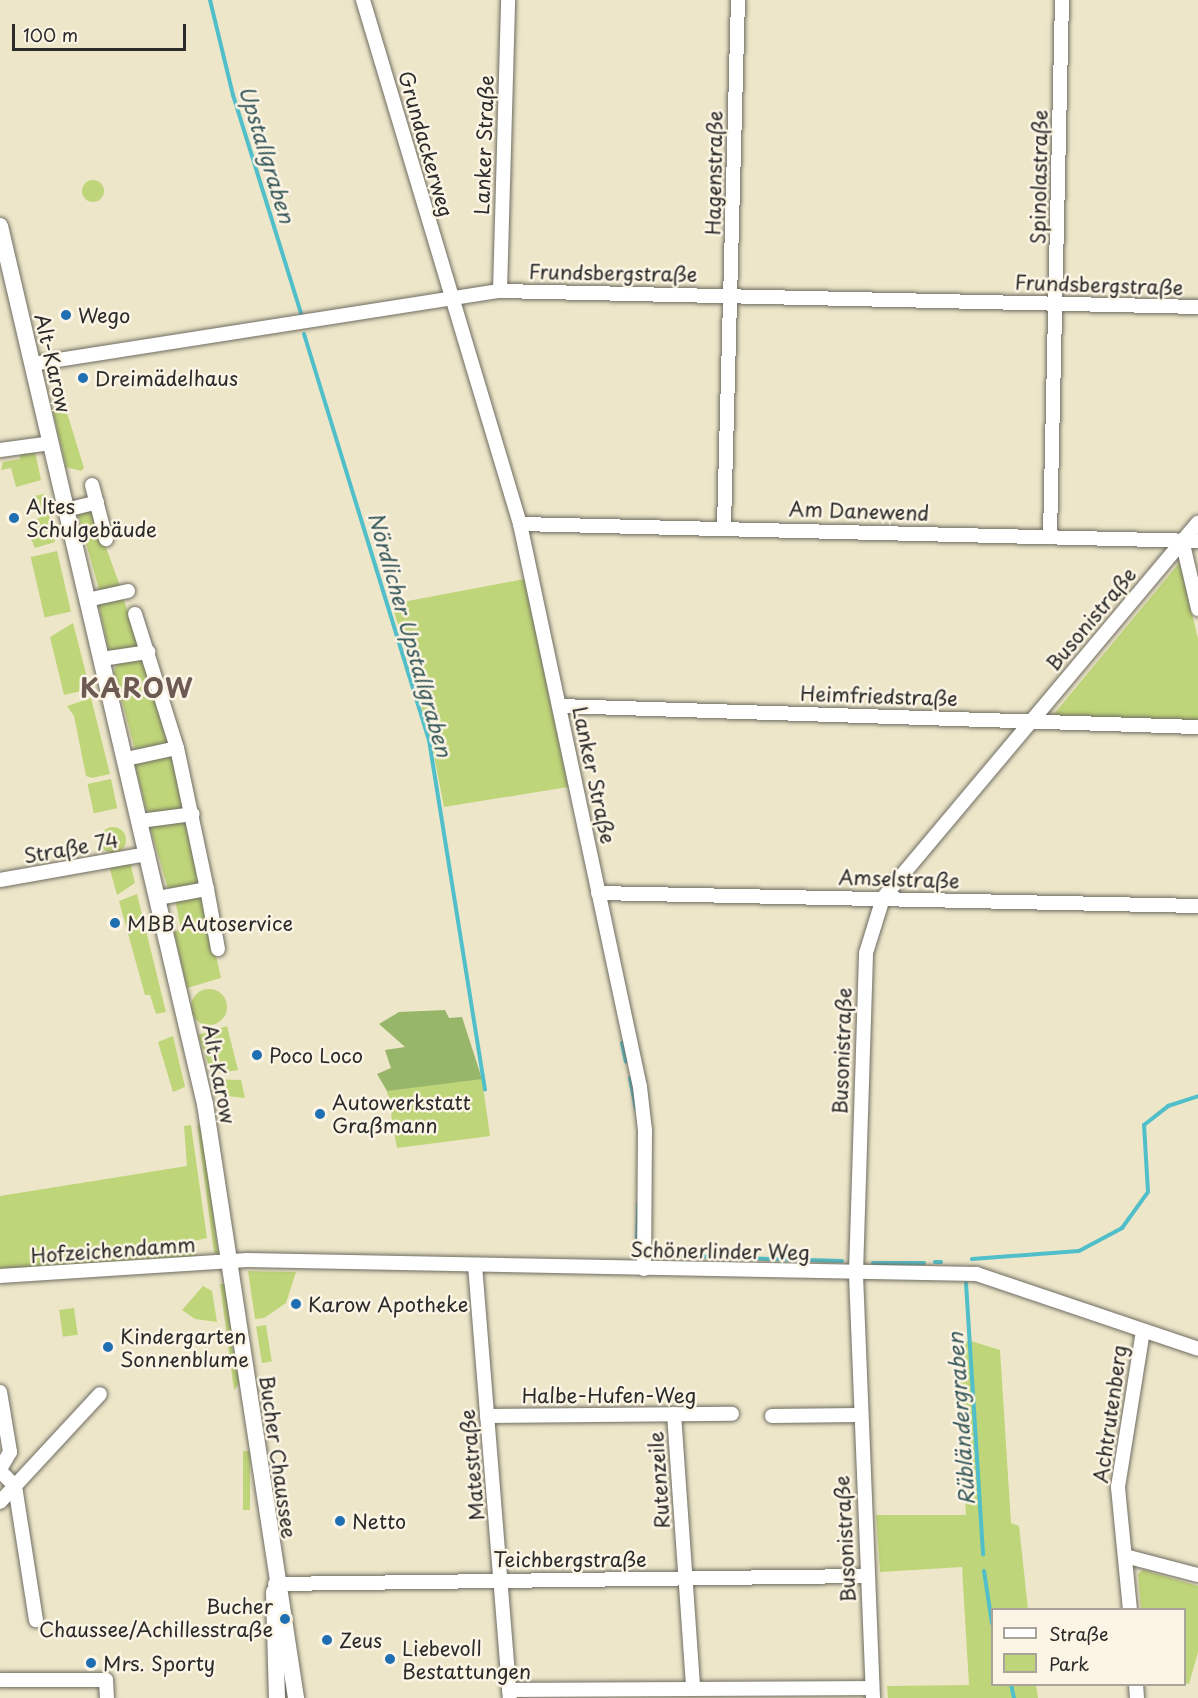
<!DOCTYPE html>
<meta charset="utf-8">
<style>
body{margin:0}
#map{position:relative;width:1198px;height:1698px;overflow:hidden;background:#ede6c9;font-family:"Playpen Sans",sans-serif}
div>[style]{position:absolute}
.green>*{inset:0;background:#bfd579;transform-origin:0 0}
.round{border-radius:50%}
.forest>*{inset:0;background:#97b669}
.stream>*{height:4px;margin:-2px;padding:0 2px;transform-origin:2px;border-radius:2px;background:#51bfc9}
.roads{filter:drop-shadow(0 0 2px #6f6c62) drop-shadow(0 0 2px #6f6c62)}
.minor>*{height:14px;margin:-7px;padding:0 7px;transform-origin:7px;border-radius:7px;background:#fff}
.major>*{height:16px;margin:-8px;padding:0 8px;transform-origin:8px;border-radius:8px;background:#fff}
.dots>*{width:16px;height:16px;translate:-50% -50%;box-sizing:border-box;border:3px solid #fcf5e5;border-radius:50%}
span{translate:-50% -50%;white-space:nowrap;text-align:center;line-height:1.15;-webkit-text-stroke:5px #fcf5e5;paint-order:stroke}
.street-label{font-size:20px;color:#2b2b2b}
.poi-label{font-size:20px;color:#2b2b2b}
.left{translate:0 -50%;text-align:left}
.right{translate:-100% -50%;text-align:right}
.water-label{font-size:21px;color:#36575a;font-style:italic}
.district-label{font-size:26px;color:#6d5a53;font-weight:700;letter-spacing:1.5px}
.legend{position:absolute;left:991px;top:1608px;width:195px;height:78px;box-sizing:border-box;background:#fcf5e5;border:2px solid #a8a49b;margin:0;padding:8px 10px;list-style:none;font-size:18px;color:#2b2b2b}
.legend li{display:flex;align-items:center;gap:12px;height:30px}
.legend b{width:30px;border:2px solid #a8a49b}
.scale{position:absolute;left:12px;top:24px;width:174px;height:27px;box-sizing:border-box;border:3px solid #2b2b2b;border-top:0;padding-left:8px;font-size:18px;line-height:21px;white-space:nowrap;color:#2b2b2b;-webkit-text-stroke:4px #fcf5e5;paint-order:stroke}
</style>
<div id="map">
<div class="green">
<i class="round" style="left:82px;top:180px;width:22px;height:22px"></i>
<i style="clip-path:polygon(64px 403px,84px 468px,81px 471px,66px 467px,52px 408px)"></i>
<i style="clip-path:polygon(20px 452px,35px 452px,41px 480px,16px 487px,11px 468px,1px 470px,3px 462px,20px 459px)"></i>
<i style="clip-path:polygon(44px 494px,55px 542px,35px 548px,25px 525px,43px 516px,39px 499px,29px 497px)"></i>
<i style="clip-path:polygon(91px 506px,120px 586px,100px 593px,78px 514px)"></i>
<i style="left:57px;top:551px;width:62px;height:27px;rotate:77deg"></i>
<i style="clip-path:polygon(1180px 562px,1198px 639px,1198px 723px,1049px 720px)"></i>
<i style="clip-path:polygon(525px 579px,568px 787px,444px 807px,431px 740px,392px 604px)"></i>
<i style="clip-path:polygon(122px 596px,141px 646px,116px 653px,108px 648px,99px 606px,102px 600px)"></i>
<i style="clip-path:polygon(73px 623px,90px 689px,64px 695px,50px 637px)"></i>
<i style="clip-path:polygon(142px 659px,171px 741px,136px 753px,114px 672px,117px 663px)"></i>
<i style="clip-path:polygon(91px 698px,110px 774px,92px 778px,86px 776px,74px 716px,67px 706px)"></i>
<i style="clip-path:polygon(174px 755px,188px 805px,183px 812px,158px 816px,146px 809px,135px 765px)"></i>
<i style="left:111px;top:779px;width:30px;height:24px;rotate:78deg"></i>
<i style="clip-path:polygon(186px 818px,200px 886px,169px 892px,150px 827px)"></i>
<i class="round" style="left:100px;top:827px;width:26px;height:26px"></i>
<i style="clip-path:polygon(130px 862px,135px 883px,117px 895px,109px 866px)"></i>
<i style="clip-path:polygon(137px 894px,166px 1012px,156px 1014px,150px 995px,145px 995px,119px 901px)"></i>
<i style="clip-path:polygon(202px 894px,221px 978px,187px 988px,174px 932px,181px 929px,175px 899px)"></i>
<i class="round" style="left:191px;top:989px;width:36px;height:36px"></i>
<i style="clip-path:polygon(227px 1026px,238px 1070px,212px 1074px,198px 1035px)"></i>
<i style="clip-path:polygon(173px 1036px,185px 1087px,173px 1092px,158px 1042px)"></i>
<i style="clip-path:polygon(477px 1077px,482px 1079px,490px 1136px,397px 1148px,387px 1091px)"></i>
<i style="clip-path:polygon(212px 1079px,241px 1080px,245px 1098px,212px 1094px)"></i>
<i style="clip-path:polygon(197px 1124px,203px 1128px,218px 1253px,214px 1253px)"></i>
<i style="clip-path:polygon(191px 1125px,207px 1238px,194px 1241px,196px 1256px,0 1269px,0 1196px,187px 1166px,184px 1126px)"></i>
<i style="clip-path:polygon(248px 1271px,296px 1272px,286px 1303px,264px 1318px,255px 1319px)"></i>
<i style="clip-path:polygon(220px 1284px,225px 1284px,234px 1335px,230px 1337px,240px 1383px,234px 1390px)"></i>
<i style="clip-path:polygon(203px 1286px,212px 1291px,217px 1322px,195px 1319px,182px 1310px)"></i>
<i style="left:74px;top:1308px;width:27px;height:15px;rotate:82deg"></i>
<i style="left:266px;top:1325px;width:37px;height:10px;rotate:81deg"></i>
<i style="clip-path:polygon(971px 1341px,1000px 1350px,1011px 1523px,1019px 1526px,1028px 1609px,992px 1610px,992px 1684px,1036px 1685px,1038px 1698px,888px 1698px,887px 1686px,969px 1685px,962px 1567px,880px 1572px,876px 1515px,966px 1515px,956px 1342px)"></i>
<i style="left:243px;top:1451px;width:7px;height:59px"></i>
<i style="clip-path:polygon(1143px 1570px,1198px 1586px,1198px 1652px,1189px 1684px,1185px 1683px,1184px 1610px,1141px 1609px,1138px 1574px)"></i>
</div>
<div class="forest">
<i style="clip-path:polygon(445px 1010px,449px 1018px,462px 1017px,482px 1079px,387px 1091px,377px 1074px,391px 1068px,385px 1050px,405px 1047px,379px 1024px,399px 1012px)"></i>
</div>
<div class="stream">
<i style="left:210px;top:0;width:98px;rotate:76.4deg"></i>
<i style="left:233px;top:95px;width:232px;rotate:72.7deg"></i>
<i style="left:304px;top:334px;width:425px;rotate:72.9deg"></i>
<i style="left:429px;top:740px;width:354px;rotate:80.9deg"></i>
<i style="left:622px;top:1043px;width:19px;rotate:78deg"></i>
<i style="left:630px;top:1078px;width:32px;rotate:79deg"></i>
<i style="left:637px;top:1242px;width:38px;rotate:-88deg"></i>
<i style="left:665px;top:1255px;width:52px;rotate:2.2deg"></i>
<i style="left:735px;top:1258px;width:107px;rotate:1.6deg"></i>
<i style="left:972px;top:1259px;width:107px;rotate:-4.3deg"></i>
<i style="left:1079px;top:1251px;width:49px;rotate:-28.1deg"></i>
<i style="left:1122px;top:1228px;width:44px;rotate:-54.2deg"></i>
<i style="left:1148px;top:1192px;width:67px;rotate:-93.4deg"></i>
<i style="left:1144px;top:1125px;width:31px;rotate:-38deg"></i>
<i style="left:1168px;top:1106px;width:32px;rotate:-18deg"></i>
<i style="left:935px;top:1262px;width:6px"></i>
<i style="left:873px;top:1263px;width:51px"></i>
<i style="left:966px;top:1283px;width:272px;rotate:86.4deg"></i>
<i style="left:984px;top:1571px;width:53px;rotate:81.3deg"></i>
<i style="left:1011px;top:1684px;width:14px;rotate:78deg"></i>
</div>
<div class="roads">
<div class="minor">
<i style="left:363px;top:0;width:547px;rotate:73.32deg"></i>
<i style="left:520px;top:524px;width:576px;rotate:77.97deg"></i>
<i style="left:640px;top:1087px;width:43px;rotate:83.4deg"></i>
<i style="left:645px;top:1130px;width:139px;rotate:90.4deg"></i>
<i style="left:500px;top:291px;width:291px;rotate:-88.4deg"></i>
<i style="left:32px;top:364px;width:474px;rotate:-8.9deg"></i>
<i style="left:500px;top:291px;width:698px;rotate:1.31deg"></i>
<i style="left:0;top:450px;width:51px;rotate:-7.8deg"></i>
<i style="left:92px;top:485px;width:56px;rotate:75.5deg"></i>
<i style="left:66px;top:510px;width:32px;rotate:-14deg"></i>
<i style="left:520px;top:524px;width:678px;rotate:1.44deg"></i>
<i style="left:724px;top:526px;width:526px;rotate:-88.48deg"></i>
<i style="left:1050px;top:536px;width:536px;rotate:-88.72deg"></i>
<i style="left:1182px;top:540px;width:71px;rotate:76.9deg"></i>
<i style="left:87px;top:600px;width:42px;rotate:-12.4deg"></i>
<i style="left:135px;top:614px;width:140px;rotate:72.6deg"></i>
<i style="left:177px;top:748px;width:144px;rotate:78deg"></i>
<i style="left:102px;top:659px;width:47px;rotate:-8.7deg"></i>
<i style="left:560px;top:706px;width:638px;rotate:1.89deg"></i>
<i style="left:126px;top:759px;width:52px;rotate:-12.2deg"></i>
<i style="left:140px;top:821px;width:53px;rotate:-7.5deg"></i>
<i style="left:0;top:880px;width:150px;rotate:-10deg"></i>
<i style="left:598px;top:893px;width:600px;rotate:1.24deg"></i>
<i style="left:158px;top:898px;width:50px;rotate:-10.4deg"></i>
<i style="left:207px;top:889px;width:61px;rotate:79.6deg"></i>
<i style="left:475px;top:1265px;width:434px;rotate:85.4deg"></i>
<i style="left:0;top:1276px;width:248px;rotate:-3.7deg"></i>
<i style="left:247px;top:1260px;width:730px;rotate:1.1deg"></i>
<i style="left:977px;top:1274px;width:233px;rotate:18.7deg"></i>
<i style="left:0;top:1392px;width:61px;rotate:80.5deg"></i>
<i style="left:10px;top:1452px;width:20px;rotate:120deg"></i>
<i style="left:674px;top:1414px;width:275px;rotate:86deg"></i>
<i style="left:487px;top:1416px;width:245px;rotate:-0.5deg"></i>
<i style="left:772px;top:1416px;width:86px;rotate:-0.7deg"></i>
<i style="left:0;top:1471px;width:21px;rotate:45deg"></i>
<i style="left:15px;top:1486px;width:136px;rotate:81.1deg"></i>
<i style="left:0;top:1502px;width:147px;rotate:-47.2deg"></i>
<i style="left:1125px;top:1556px;width:75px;rotate:14.6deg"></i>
<i style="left:275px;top:1584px;width:591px;rotate:-0.78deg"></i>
<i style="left:1130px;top:1610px;width:124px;rotate:-95.6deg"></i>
<i style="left:1118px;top:1487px;width:158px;rotate:-80.9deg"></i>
<i style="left:0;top:1680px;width:106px"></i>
<i style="left:106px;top:1680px;width:18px;rotate:87deg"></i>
<i style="left:1136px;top:1684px;width:14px;rotate:86deg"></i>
<i style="left:509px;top:1690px;width:363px;rotate:-0.3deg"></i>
<i style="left:873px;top:1698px;width:425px;rotate:-92.3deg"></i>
<i style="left:856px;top:1273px;width:320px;rotate:-88.2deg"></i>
<i style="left:866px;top:953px;width:58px;rotate:-72.8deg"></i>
<i style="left:883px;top:898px;width:490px;rotate:-50deg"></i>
</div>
<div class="major">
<i style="left:0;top:226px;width:902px;rotate:76.86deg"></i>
<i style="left:205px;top:1104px;width:601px;rotate:81.29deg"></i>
<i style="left:274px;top:1592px;width:106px;rotate:88.4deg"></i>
</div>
</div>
<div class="dots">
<i style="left:66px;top:315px;background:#1f6fb2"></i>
<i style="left:83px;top:378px;background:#1f6fb2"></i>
<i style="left:14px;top:518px;background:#1f6fb2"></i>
<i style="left:115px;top:923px;background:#1f6fb2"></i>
<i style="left:257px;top:1055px;background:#1f6fb2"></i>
<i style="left:320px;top:1114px;background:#1f6fb2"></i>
<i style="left:296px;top:1304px;background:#1f6fb2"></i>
<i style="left:108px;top:1347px;background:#1f6fb2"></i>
<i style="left:340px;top:1521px;background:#1f6fb2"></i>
<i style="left:285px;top:1619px;background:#1f6fb2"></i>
<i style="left:327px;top:1640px;background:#1f6fb2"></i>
<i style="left:390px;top:1659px;background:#1f6fb2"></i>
<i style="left:91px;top:1663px;background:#1f6fb2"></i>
</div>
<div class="street-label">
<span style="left:426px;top:144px;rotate:74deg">Grundackerweg</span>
<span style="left:484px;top:145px;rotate:-88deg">Lanker Straße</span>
<span style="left:714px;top:173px;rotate:-89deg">Hagenstraße</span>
<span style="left:1039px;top:177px;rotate:-89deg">Spinolastraße</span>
<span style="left:613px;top:273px;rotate:1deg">Frundsbergstraße</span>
<span style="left:1099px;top:285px;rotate:2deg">Frundsbergstraße</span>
<span style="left:53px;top:363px;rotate:77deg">Alt-Karow</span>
<span style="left:859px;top:511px;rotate:2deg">Am Danewend</span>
<span style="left:1091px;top:619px;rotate:-50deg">Busonistraße</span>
<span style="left:879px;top:696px;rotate:2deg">Heimfriedstraße</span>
<span style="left:594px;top:775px;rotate:78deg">Lanker Straße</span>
<span style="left:71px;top:848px;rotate:-10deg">Straße 74</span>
<span style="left:899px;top:879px;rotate:2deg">Amselstraße</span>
<span style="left:842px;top:1051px;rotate:-88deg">Busonistraße</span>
<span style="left:219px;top:1074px;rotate:79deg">Alt-Karow</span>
<span style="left:113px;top:1250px;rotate:-4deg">Hofzeichendamm</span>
<span style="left:720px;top:1251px;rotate:1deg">Schönerlinder Weg</span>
<span style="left:609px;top:1395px">Halbe-Hufen-Weg</span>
<span style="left:1110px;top:1414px;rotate:-82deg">Achtrutenberg</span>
<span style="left:278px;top:1457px;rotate:82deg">Bucher Chaussee</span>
<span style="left:472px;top:1465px;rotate:-95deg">Matestraße</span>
<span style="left:659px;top:1480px;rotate:-94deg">Rutenzeile</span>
<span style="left:845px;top:1539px;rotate:-93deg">Busonistraße</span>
<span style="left:570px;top:1559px">Teichbergstraße</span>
</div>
<div class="poi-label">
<span class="left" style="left:78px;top:315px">Wego</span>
<span class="left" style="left:95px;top:378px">Dreimädelhaus</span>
<span class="left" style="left:26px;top:518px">Altes<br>Schulgebäude</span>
<span class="left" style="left:127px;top:923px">MBB Autoservice</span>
<span class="left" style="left:269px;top:1055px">Poco Loco</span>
<span class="left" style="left:332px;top:1114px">Autowerkstatt<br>Graßmann</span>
<span class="left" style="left:308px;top:1304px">Karow Apotheke</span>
<span class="left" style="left:120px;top:1348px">Kindergarten<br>Sonnenblume</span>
<span class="left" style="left:352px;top:1521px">Netto</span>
<span class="right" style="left:273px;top:1618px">Bucher<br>Chaussee/Achillesstraße</span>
<span class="left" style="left:339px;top:1640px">Zeus</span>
<span class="left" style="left:402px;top:1660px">Liebevoll<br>Bestattungen</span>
<span class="left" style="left:103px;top:1663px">Mrs. Sporty</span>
</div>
<div class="water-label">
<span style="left:268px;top:154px;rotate:73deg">Upstallgraben</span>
<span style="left:411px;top:634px;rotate:74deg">Nördlicher Upstallgraben</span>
<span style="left:960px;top:1419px;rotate:-94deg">Rübländergraben</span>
</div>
<div class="district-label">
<span style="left:137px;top:688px">KAROW</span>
</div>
<ul class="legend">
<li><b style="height:8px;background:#fff"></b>Straße</li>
<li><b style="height:16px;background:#bfd579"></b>Park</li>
</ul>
<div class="scale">100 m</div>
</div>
